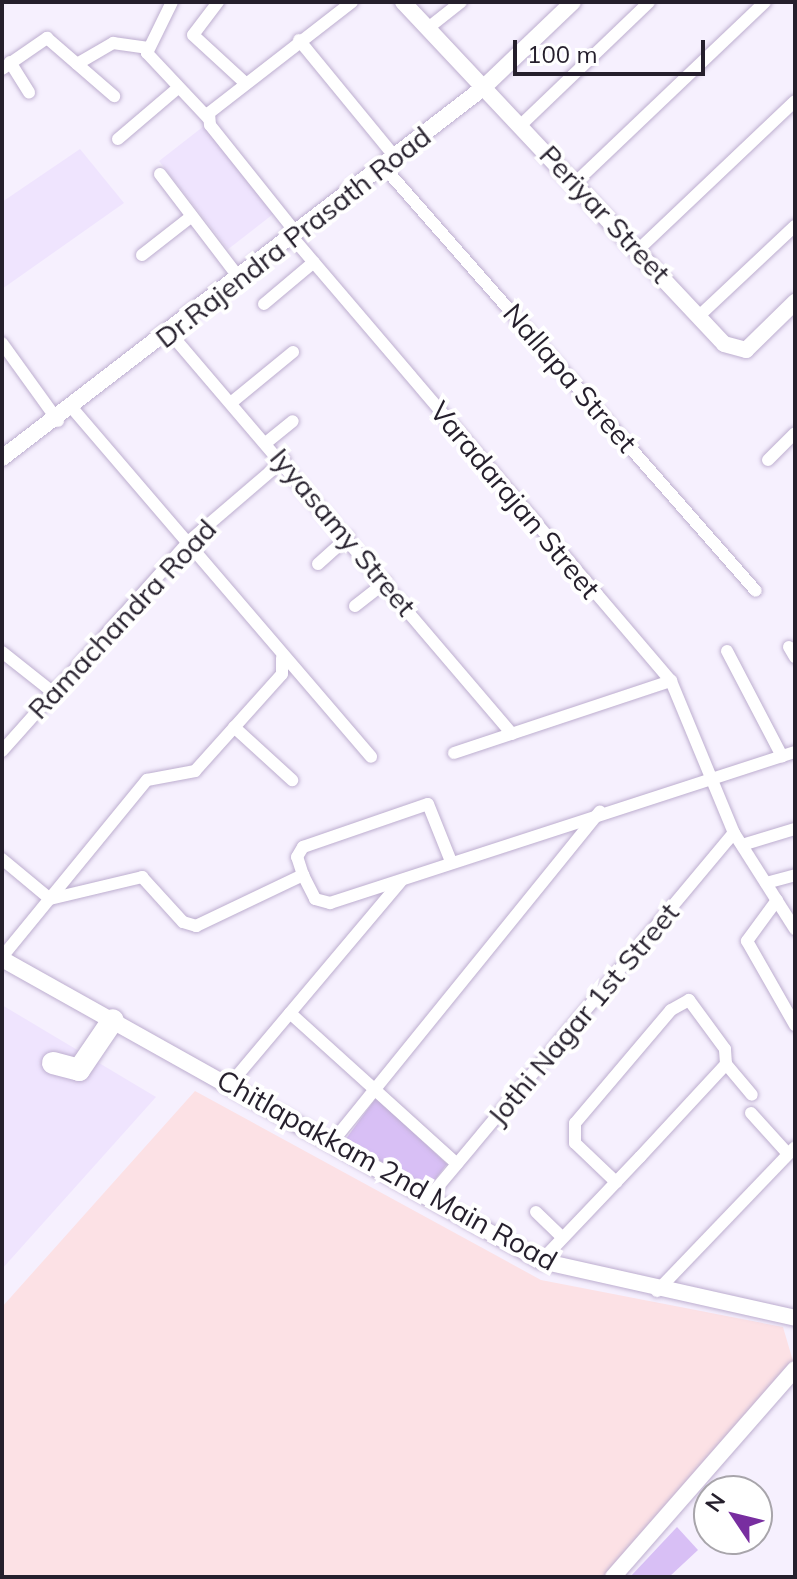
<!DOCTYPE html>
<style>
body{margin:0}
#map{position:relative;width:797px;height:1579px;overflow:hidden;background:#f6f0fe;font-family:Mulish,sans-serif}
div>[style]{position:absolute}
.industrial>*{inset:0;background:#fce1e5}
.built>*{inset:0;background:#efe4fe;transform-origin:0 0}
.green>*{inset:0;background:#d8bff5}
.roads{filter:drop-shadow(0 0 2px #bdaecf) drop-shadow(0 0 2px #bdaecf)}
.street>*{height:12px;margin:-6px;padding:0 6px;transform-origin:6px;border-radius:6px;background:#fff}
.secondary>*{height:16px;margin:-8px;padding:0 8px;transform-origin:8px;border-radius:8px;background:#fff}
.highway>*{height:22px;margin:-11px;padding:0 11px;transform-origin:11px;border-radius:11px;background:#fff}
span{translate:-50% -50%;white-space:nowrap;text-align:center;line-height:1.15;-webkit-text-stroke:8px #fff;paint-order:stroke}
.street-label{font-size:28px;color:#251f2c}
.frame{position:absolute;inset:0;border:4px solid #251f2c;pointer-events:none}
.north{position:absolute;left:693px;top:1475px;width:80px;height:80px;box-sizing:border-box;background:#fff;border:2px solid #a8a5ab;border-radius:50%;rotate:305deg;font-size:22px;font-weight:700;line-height:32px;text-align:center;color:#251f2c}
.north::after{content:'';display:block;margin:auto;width:28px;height:36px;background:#782ea0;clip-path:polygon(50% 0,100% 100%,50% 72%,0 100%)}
.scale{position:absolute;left:513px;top:40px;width:192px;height:36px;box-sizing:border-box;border:4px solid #251f2c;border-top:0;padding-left:10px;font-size:24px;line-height:28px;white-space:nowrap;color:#251f2c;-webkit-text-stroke:6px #fff;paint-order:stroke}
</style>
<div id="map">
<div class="industrial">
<i style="clip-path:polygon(195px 1091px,541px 1280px,783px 1327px,795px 1368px,605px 1577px,2px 1577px,2px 1307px)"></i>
</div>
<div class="built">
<i style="left:204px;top:126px;width:112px;height:57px;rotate:52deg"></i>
<i style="clip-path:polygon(80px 149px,124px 203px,2px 289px,2px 202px)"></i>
<i style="clip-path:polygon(2px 1005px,156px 1097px,2px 1269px)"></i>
</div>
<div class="green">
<i style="clip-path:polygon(376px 1098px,447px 1164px,428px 1189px,345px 1140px)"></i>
<i style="clip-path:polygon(677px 1527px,698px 1550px,669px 1577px,630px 1577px)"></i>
</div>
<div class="roads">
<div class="street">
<i style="left:172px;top:2px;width:57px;rotate:116.1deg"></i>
<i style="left:147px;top:53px;width:89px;rotate:46.8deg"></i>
<i style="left:218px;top:2px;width:41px;rotate:127.1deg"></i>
<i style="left:193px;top:35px;width:68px;rotate:42.6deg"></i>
<i style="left:428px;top:28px;width:42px;rotate:-38.2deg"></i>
<i style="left:299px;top:40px;width:151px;rotate:50.6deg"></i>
<i style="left:10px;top:62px;width:36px;rotate:58deg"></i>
<i style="left:77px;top:64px;width:42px;rotate:-30.3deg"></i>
<i style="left:113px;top:43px;width:34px;rotate:8deg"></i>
<i style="left:2px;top:69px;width:55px;rotate:-34.6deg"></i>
<i style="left:47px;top:38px;width:89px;rotate:40.9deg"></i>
<i style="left:522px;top:124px;width:176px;rotate:-43.8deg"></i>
<i style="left:118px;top:139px;width:79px;rotate:-40.4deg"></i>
<i style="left:383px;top:166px;width:565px;rotate:48.73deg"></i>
<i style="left:160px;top:174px;width:132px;rotate:52.7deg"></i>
<i style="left:576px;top:182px;width:261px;rotate:-43.6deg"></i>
<i style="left:297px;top:234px;width:139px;rotate:-128.6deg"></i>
<i style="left:210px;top:125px;width:12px;rotate:-95deg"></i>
<i style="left:209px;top:113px;width:181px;rotate:-37.8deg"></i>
<i style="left:293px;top:238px;width:582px;rotate:49.53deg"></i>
<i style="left:671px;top:681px;width:165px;rotate:67.5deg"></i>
<i style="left:734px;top:833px;width:114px;rotate:57.6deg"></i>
<i style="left:638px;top:250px;width:216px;rotate:-43.5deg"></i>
<i style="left:142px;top:255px;width:63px;rotate:-38deg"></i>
<i style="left:264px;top:304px;width:65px;rotate:-40deg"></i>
<i style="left:699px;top:316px;width:132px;rotate:-43.2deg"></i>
<i style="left:170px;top:333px;width:527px;rotate:49.54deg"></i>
<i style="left:2px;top:343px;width:96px;rotate:54.3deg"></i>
<i style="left:232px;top:402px;width:79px;rotate:-39.3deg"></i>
<i style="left:73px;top:409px;width:458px;rotate:49.4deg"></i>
<i style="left:267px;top:442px;width:33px;rotate:-39deg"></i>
<i style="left:768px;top:460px;width:38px;rotate:-45deg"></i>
<i style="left:318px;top:564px;width:40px;rotate:-42deg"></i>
<i style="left:355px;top:606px;width:39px;rotate:-38deg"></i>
<i style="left:789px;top:647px;width:12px;rotate:59deg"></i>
<i style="left:727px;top:651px;width:119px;rotate:62.4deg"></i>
<i style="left:2px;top:652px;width:61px;rotate:38.4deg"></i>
<i style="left:234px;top:727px;width:79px;rotate:42.4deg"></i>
<i style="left:2px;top:751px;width:278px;rotate:-48.3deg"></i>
<i style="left:187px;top:543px;width:128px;rotate:-40.6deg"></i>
<i style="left:454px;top:753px;width:229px;rotate:-18.4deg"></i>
<i style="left:742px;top:845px;width:55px;rotate:-16.8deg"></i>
<i style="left:2px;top:859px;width:62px;rotate:39.8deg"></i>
<i style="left:50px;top:899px;width:95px;rotate:-13.4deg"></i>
<i style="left:142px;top:877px;width:61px;rotate:47.7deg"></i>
<i style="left:183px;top:922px;width:14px;rotate:17deg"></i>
<i style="left:196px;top:926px;width:119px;rotate:-25.5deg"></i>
<i style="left:303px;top:875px;width:27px;rotate:63deg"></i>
<i style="left:315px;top:899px;width:16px;rotate:15deg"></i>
<i style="left:330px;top:903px;width:489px;rotate:-18deg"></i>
<i style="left:303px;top:875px;width:19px;rotate:-108deg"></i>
<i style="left:297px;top:857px;width:12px;rotate:-59deg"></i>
<i style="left:303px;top:847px;width:132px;rotate:-19deg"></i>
<i style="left:428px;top:804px;width:59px;rotate:68.2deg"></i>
<i style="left:766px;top:883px;width:30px;rotate:-15deg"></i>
<i style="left:777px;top:900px;width:51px;rotate:126.2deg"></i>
<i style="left:747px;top:941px;width:97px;rotate:60.3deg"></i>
<i style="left:2px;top:957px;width:229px;rotate:-50.7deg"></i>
<i style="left:147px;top:780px;width:49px;rotate:-10.6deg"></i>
<i style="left:195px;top:771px;width:130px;rotate:-48.1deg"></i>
<i style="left:282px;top:674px;width:16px;rotate:-90deg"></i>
<i style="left:290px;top:1013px;width:225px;rotate:42.1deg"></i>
<i style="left:726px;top:1064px;width:40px;rotate:50deg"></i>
<i style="left:231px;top:1083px;width:264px;rotate:-49.9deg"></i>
<i style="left:751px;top:1113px;width:55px;rotate:47.9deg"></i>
<i style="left:333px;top:1141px;width:424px;rotate:-51deg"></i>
<i style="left:431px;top:1195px;width:472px;rotate:-50.1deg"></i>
<i style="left:536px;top:1212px;width:37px;rotate:44deg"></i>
<i style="left:541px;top:1261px;width:144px;rotate:-46.4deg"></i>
<i style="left:640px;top:1157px;width:127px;rotate:-47.2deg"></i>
<i style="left:726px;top:1064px;width:15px;rotate:-94deg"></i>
<i style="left:725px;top:1049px;width:61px;rotate:-126.3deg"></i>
<i style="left:689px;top:1000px;width:21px;rotate:151deg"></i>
<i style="left:671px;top:1010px;width:148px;rotate:130.3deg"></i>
<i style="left:575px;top:1123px;width:20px;rotate:90deg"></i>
<i style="left:575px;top:1143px;width:57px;rotate:43.6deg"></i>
<i style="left:657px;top:1291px;width:199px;rotate:-46.2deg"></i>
</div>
<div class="secondary">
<i style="left:403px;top:2px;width:469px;rotate:46.8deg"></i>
<i style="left:724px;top:344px;width:23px;rotate:15deg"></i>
<i style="left:746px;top:350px;width:69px;rotate:-44.4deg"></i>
<i style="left:2px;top:458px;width:607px;rotate:-37.57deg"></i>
<i style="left:483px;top:88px;width:124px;rotate:-43.7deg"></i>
<i style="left:2px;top:959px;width:618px;rotate:29.26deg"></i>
<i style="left:541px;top:1261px;width:260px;rotate:12.6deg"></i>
<i style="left:613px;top:1577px;width:276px;rotate:-48.8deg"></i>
</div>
<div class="highway">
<i style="left:53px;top:1063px;width:27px;rotate:15deg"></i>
<i style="left:79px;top:1070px;width:60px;rotate:-55.8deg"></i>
</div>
</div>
<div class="street-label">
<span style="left:605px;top:214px;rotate:47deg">Periyar Street</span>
<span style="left:293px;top:237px;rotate:-38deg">Dr.Rajendra Prasath Road</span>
<span style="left:570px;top:378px;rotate:49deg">Nallapa Street</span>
<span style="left:515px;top:500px;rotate:50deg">Varadarajan Street</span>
<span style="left:343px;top:532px;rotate:50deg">Iyyasamy Street</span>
<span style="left:122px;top:619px;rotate:-47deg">Ramachandra Road</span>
<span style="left:583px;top:1014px;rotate:-50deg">Jothi Nagar 1st Street</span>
<span style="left:387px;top:1170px;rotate:29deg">Chitlapakkam 2nd Main Road</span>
</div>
<div class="frame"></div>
<div class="north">N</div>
<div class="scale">100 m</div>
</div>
